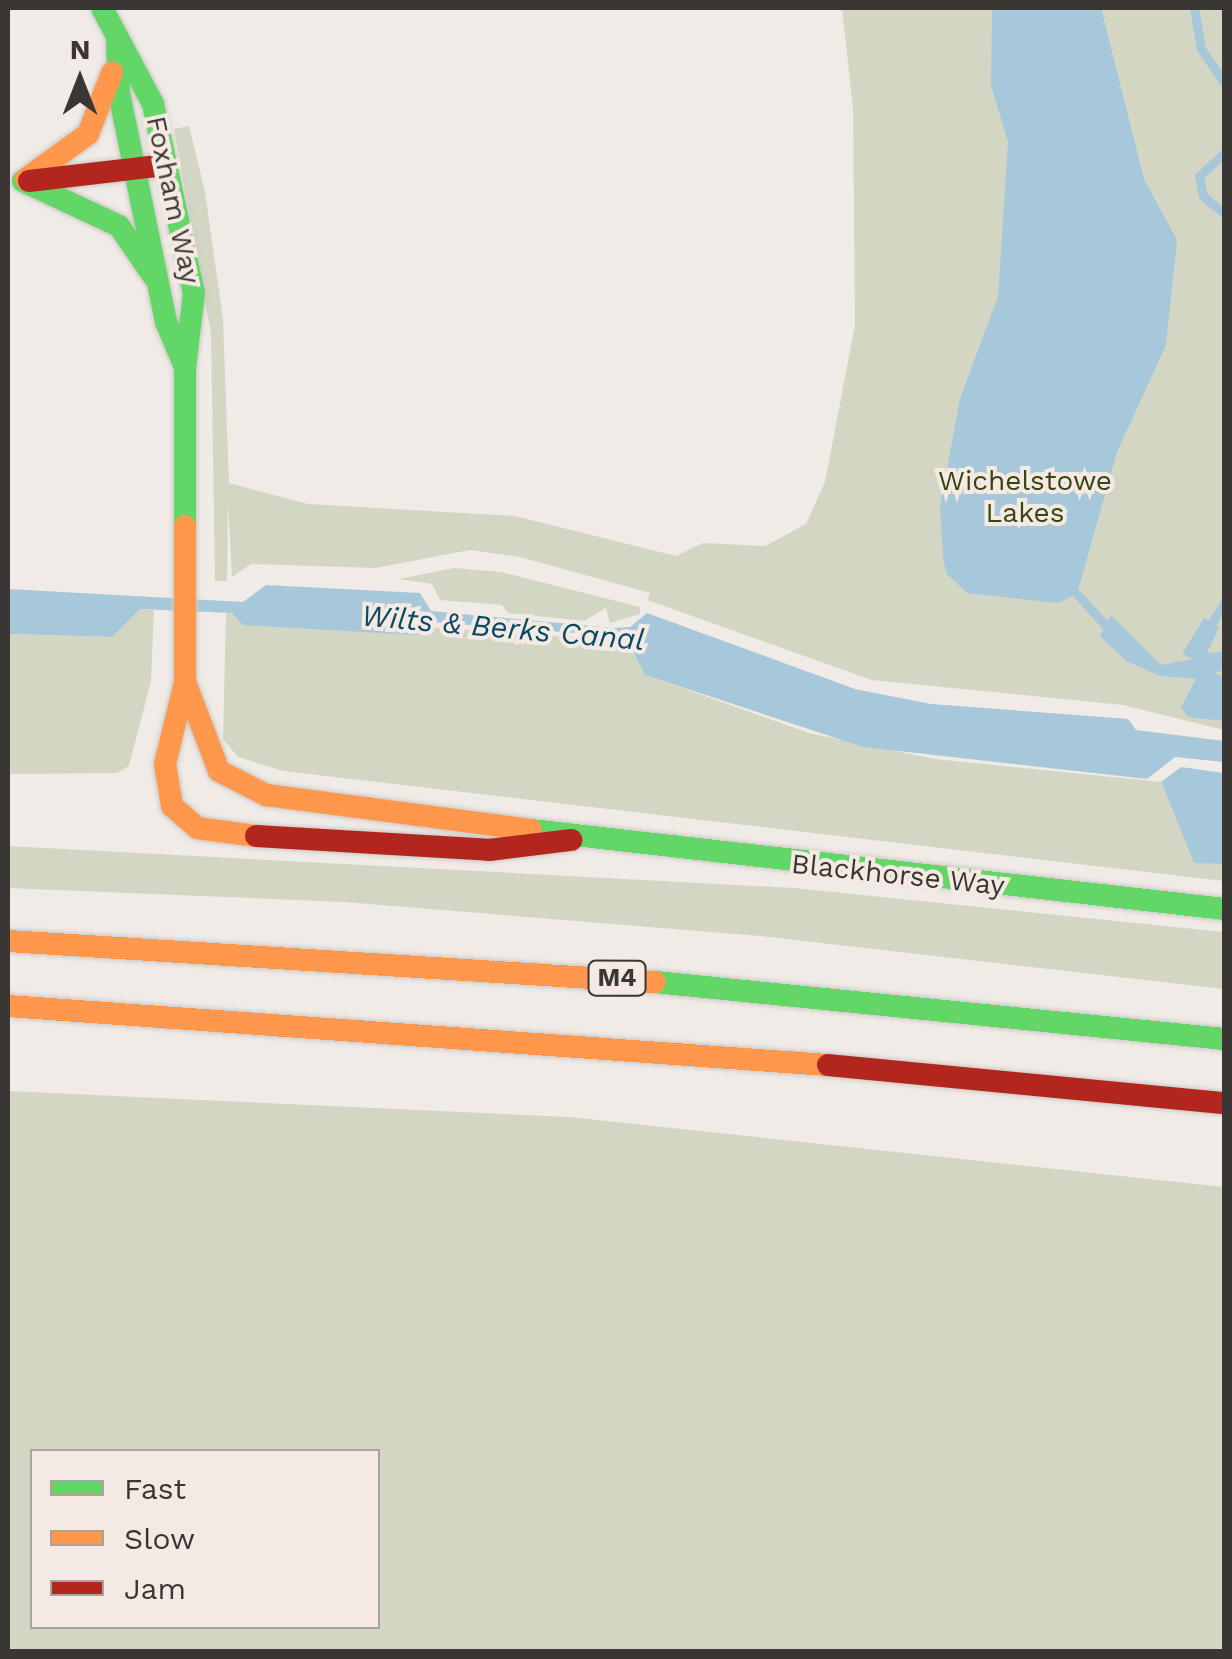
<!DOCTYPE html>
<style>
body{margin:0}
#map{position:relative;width:1232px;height:1659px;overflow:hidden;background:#f0ebe7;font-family:"Work Sans",sans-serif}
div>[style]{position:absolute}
.green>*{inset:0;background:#d4d6c4}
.water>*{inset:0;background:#a7c8da}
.stream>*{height:9px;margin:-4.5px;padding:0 4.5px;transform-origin:4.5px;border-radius:4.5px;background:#a7c8da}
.roads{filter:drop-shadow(0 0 2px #cbc8c4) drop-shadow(0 0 2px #cbc8c4)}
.fast>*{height:22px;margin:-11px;padding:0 11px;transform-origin:11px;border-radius:11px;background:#63d668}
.slow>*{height:22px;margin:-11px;padding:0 11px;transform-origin:11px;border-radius:11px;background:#ff974d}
.jam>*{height:22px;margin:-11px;padding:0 11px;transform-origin:11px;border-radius:11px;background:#b3261e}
span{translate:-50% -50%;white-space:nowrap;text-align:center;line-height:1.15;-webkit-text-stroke:8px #f4eae3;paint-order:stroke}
.shield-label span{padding:2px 8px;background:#f4eae3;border:2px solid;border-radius:8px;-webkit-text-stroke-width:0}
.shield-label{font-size:25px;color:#3a3633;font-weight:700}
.street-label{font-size:28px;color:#3a3633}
.park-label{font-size:28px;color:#3a4410}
.water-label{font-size:30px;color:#084a65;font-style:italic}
.frame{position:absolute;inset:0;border:10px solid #3a3633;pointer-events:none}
.legend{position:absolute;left:30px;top:1449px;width:350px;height:180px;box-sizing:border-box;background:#f4eae3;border:2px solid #aaa29d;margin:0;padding:12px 18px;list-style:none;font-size:30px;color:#3a3633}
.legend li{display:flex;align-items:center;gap:20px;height:50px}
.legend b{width:50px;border:2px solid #aaa29d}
.north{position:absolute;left:30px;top:30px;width:100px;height:100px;-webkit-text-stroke:8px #f4eae3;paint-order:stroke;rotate:0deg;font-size:28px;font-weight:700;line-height:40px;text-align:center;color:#3a3633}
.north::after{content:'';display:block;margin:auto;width:35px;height:45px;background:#3a3633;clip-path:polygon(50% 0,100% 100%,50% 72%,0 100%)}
</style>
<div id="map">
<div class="green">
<i style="clip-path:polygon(842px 8px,1224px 8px,1224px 730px,1123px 705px,872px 680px,647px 600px,650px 593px,520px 557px,470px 550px,375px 568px,251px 564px,232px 577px,228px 502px,227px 581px,215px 581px,211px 334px,174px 129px,189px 126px,205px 192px,223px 319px,229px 483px,308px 504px,515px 516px,676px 556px,703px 543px,765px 546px,806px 524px,825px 482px,855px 325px,853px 109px)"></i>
<i style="clip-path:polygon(454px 568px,501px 572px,640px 607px,640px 614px,610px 623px,606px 608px,584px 621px,508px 613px,502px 605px,440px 600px,432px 584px,399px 579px)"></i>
<i style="clip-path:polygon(139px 609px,154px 610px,151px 681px,129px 766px,117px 773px,8px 774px,8px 634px,111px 637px)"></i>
<i style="clip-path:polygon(226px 613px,628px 641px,646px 675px,809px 733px,935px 759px,1161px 782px,1194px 862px,1224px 864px,1224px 881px,283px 771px,238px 757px,223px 739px)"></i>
<i style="clip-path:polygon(8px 846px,794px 888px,1224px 932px,1224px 989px,760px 936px,344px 902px,8px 888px)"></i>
<i style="clip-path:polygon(evenodd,8px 1091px,569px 1117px,1224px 1187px,1224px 1651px,8px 1651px,8px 1091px,32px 1452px,378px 1452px,378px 1626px,32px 1626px,32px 1452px)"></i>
</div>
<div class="water">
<i style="clip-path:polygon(992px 8px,1101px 8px,1144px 179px,1177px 240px,1166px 345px,1117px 452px,1077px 594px,1058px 603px,967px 593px,946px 573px,943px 556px,940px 505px,960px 399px,998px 296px,1008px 142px,991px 86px)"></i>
<i style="clip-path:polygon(266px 585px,420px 593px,431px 611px,613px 628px,630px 627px,647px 613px,855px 689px,931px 704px,1128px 719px,1136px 730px,1224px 741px,1224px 762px,1175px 757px,1147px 779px,863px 747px,645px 675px,628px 641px,589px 634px,429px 622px,416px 635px,243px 625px,232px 613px,140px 609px,112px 637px,8px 634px,8px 589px,243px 602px)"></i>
<i style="clip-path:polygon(1111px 615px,1161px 665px,1194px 659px,1182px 654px,1204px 618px,1219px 627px,1207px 653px,1224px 652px,1224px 670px,1214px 673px,1224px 677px,1224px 721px,1188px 717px,1181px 707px,1196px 679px,1160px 676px,1126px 661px,1100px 636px)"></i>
<i style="clip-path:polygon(1181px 767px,1224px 773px,1224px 864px,1194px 863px,1161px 782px)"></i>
</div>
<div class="stream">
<i style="left:1194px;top:8px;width:42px;rotate:80.3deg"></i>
<i style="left:1201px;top:49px;width:40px;rotate:55.1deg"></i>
<i style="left:1224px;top:153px;width:34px;rotate:137deg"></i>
<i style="left:1199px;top:176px;width:20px;rotate:79deg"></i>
<i style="left:1203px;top:196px;width:27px;rotate:39deg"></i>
<i style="left:1077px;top:594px;width:47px;rotate:47.6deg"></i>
<i style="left:1207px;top:631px;width:33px;rotate:-59deg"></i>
</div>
<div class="roads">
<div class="fast">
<i style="left:102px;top:8px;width:109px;rotate:62deg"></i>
<i style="left:153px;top:104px;width:193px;rotate:77.8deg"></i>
<i style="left:194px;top:293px;width:75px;rotate:96.9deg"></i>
<i style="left:185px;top:367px;width:159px;rotate:90deg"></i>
<i style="left:117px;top:43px;width:50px;rotate:87.7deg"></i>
<i style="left:119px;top:93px;width:234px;rotate:78.4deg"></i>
<i style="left:166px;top:322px;width:49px;rotate:67.1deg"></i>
<i style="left:23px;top:181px;width:106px;rotate:25.1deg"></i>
<i style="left:119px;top:226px;width:62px;rotate:55.5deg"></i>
<i style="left:531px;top:830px;width:697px;rotate:6.5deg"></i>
<i style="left:655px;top:982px;width:572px;rotate:5.72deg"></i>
</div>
<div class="slow">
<i style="left:26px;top:179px;width:77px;rotate:-36deg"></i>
<i style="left:88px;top:134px;width:66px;rotate:-68.5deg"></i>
<i style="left:185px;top:526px;width:156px;rotate:90deg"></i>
<i style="left:185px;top:682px;width:84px;rotate:103.7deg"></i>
<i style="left:165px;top:764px;width:43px;rotate:80.5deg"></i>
<i style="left:172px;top:806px;width:33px;rotate:41deg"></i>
<i style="left:197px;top:828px;width:60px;rotate:7.7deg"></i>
<i style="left:185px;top:682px;width:95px;rotate:69.1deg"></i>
<i style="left:219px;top:771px;width:53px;rotate:27.1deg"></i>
<i style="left:266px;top:795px;width:267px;rotate:7.5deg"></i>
<i style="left:8px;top:941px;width:648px;rotate:3.63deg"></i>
<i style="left:8px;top:1006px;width:822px;rotate:4.12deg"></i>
</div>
<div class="jam">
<i style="left:29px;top:181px;width:128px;rotate:-6.7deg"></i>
<i style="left:256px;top:836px;width:233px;rotate:3.4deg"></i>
<i style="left:489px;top:850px;width:83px;rotate:-7deg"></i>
<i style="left:828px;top:1065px;width:398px;rotate:5.5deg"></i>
</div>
</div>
<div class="shield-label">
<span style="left:617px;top:978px">M4</span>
</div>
<div class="street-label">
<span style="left:173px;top:200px;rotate:78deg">Foxham Way</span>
<span style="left:898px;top:875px;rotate:6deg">Blackhorse Way</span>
</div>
<div class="park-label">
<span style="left:1025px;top:497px">Wichelstowe<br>Lakes</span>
</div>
<div class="water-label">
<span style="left:503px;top:628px;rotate:5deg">Wilts &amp; Berks Canal</span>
</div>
<div class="frame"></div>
<ul class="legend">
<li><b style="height:12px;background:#63d668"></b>Fast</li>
<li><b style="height:12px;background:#ff974d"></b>Slow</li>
<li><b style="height:12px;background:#b3261e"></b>Jam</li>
</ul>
<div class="north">N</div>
</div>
